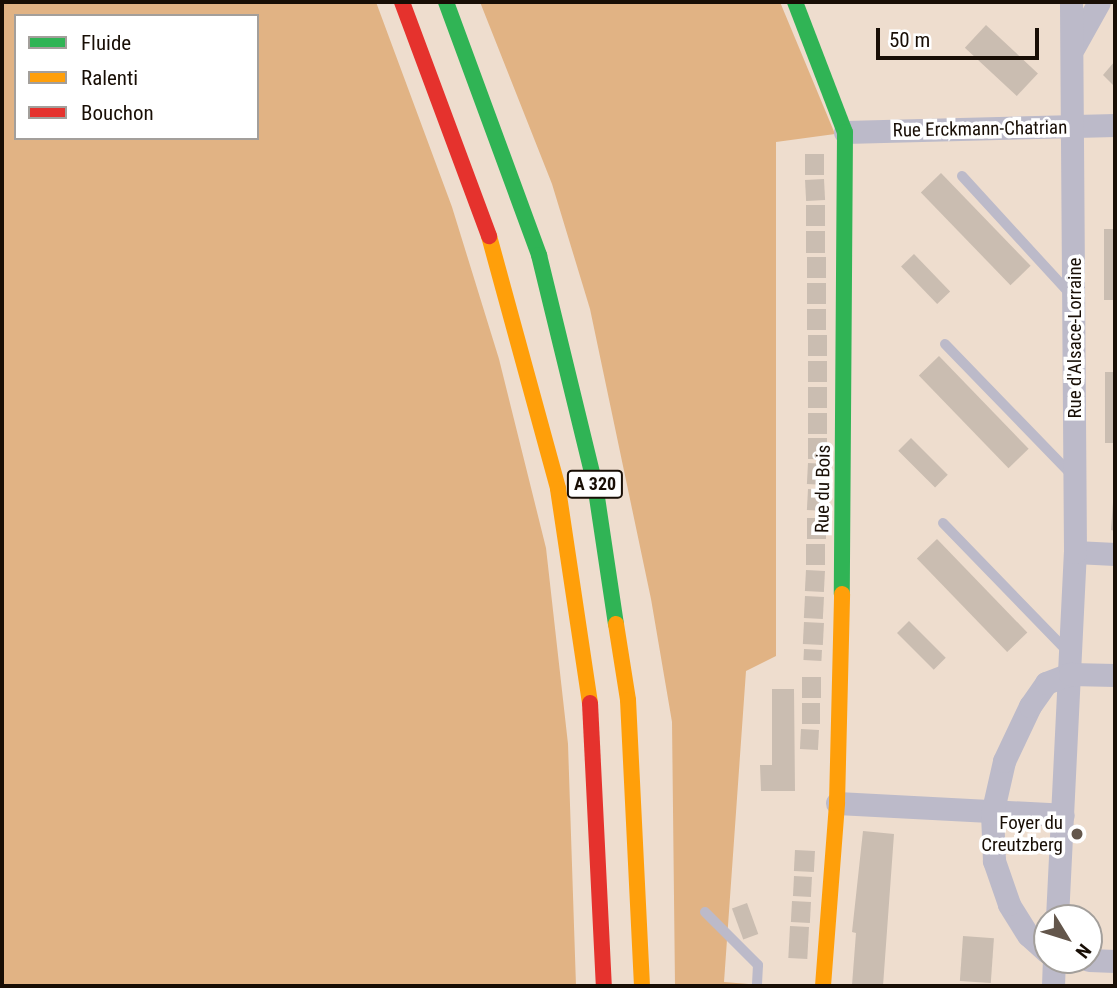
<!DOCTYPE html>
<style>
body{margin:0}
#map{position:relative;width:1117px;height:988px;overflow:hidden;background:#eeddce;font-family:"Roboto Condensed",sans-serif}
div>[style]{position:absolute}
.forest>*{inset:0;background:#e1b384}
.building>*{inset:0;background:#cabdb1;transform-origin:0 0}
.lane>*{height:10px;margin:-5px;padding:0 5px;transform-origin:5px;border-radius:5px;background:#bcbac9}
.street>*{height:23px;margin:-11.5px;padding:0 11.5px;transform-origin:11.5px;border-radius:11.5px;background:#bcbac9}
.fast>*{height:16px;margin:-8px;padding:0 8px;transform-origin:8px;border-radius:8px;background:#30b455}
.slow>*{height:16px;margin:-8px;padding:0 8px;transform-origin:8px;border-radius:8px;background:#ff9f0a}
.jam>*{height:16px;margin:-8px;padding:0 8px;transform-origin:8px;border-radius:8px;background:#e5322d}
.dots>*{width:19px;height:19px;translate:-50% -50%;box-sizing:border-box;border:4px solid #fff;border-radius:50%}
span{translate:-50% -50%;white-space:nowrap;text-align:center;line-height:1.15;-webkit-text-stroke:7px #fff;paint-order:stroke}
.shield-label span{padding:2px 5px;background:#fff;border:2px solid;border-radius:5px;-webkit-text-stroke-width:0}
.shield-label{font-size:18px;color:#180e05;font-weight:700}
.street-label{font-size:19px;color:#180e05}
.poi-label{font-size:19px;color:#180e05}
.right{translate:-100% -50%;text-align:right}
.frame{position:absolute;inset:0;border:4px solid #180e05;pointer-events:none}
.legend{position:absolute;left:14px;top:14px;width:245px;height:126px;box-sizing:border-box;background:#fff;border:2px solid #a39f9b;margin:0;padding:9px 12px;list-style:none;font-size:21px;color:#180e05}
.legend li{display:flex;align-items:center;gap:14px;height:35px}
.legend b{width:35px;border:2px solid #a39f9b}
.north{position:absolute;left:1033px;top:904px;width:70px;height:70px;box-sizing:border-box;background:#fff;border:2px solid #a39f9b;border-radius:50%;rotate:128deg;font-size:19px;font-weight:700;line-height:28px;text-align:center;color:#180e05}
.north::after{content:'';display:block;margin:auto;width:24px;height:32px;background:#63564b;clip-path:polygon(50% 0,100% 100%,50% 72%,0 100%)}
.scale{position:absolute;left:876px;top:28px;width:163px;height:32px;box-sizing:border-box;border:4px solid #180e05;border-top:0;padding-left:9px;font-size:21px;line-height:24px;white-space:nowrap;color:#180e05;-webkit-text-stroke:5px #fff;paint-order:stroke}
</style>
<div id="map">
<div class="forest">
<i style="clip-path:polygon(evenodd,2px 2px,376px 2px,452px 207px,499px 359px,546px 548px,568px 744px,576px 986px,2px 986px,2px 2px,16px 16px,257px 16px,257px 138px,16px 138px,16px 16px)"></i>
<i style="clip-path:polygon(480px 2px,780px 2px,835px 134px,776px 142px,776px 656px,746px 671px,724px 982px,773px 986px,675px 986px,672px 722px,651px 599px,590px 309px,552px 184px)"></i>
</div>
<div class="building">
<i style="left:986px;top:25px;width:71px;height:31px;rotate:43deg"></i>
<i style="clip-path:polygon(1115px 61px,1115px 87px,1103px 75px)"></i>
<i style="left:805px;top:154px;width:19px;height:21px"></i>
<i style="left:941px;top:173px;width:129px;height:28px;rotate:46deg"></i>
<i style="left:824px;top:179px;width:21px;height:19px;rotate:87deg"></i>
<i style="left:806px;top:205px;width:19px;height:21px"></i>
<i style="left:1104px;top:229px;width:11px;height:71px"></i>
<i style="left:806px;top:231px;width:19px;height:22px"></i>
<i style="left:914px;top:254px;width:52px;height:18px;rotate:46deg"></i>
<i style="left:826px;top:257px;width:21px;height:19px;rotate:90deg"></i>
<i style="left:807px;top:283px;width:19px;height:21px"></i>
<i style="left:807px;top:309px;width:19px;height:21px"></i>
<i style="left:808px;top:335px;width:19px;height:21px"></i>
<i style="left:939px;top:356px;width:129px;height:28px;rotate:46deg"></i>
<i style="left:808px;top:361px;width:19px;height:21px"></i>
<i style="left:1105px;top:372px;width:10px;height:71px"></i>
<i style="left:808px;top:387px;width:19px;height:21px"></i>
<i style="left:808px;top:413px;width:19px;height:21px"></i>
<i style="left:827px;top:438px;width:21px;height:19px;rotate:90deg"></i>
<i style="left:911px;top:438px;width:52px;height:18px;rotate:45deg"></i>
<i style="left:808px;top:463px;width:19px;height:21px;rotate:3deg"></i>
<i style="left:808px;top:489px;width:18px;height:21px;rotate:3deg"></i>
<i style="clip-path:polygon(1113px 502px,1115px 502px,1115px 531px,1111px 530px)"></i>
<i style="left:807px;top:518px;width:19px;height:21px"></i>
<i style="left:937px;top:539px;width:130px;height:28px;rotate:46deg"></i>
<i style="left:806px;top:544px;width:19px;height:21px"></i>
<i style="left:806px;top:570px;width:19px;height:21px;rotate:3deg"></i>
<i style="left:805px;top:596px;width:19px;height:22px;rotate:3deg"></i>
<i style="left:909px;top:621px;width:52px;height:17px;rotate:45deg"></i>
<i style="left:804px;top:622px;width:20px;height:22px;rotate:3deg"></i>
<i style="left:804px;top:649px;width:18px;height:11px;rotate:3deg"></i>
<i style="left:802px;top:677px;width:19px;height:21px"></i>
<i style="clip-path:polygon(772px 689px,794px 689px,795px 791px,761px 791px,760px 765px,772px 765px)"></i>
<i style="left:802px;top:703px;width:18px;height:21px"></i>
<i style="left:801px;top:729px;width:18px;height:20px;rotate:3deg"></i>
<i style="clip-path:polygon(863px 831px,894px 834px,883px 986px,852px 985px,856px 933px,852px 932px)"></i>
<i style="left:795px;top:850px;width:20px;height:21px;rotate:3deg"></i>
<i style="left:794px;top:876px;width:18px;height:20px;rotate:3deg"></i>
<i style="left:792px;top:901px;width:19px;height:21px;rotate:3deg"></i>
<i style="left:747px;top:903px;width:33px;height:16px;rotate:70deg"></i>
<i style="left:790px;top:926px;width:19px;height:32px;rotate:3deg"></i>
<i style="left:963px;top:936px;width:31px;height:45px;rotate:4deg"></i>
</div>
<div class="lane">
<i style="left:962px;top:176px;width:160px;rotate:47.5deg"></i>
<i style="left:945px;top:344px;width:181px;rotate:45.9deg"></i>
<i style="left:943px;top:523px;width:180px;rotate:45.9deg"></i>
<i style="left:705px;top:912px;width:75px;rotate:45deg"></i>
<i style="left:758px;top:965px;width:21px;rotate:93deg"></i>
</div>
<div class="street">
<i style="left:1074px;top:47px;width:51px;rotate:-60.9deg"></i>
<i style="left:845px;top:132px;width:270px;rotate:-1.5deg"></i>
<i style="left:1075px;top:552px;width:40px;rotate:2.9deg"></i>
<i style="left:837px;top:803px;width:226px;rotate:3deg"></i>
<i style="left:1057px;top:918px;width:366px;rotate:-87.2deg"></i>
<i style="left:1075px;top:552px;width:550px;rotate:-90.42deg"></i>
<i style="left:1047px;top:952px;width:25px;rotate:-138deg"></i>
<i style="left:1028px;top:935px;width:36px;rotate:-122deg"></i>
<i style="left:1009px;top:904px;width:46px;rotate:-109.2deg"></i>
<i style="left:994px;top:861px;width:47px;rotate:-92.4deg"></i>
<i style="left:992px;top:814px;width:54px;rotate:-77.2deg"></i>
<i style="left:1004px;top:761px;width:61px;rotate:-64.7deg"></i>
<i style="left:1030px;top:706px;width:28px;rotate:-55deg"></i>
<i style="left:1046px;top:683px;width:26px;rotate:-21deg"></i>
<i style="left:1070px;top:674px;width:45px;rotate:1.3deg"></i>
<i style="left:1089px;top:960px;width:26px;rotate:2deg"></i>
<i style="left:1053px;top:986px;width:26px;rotate:-88deg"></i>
</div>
<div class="fast">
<i style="left:446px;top:2px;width:270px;rotate:69.8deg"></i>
<i style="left:539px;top:255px;width:236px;rotate:76.3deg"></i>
<i style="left:595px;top:484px;width:142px;rotate:81.5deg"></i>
<i style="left:795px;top:2px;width:139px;rotate:69deg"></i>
<i style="left:845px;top:132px;width:462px;rotate:90.4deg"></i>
</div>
<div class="slow">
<i style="left:489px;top:236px;width:262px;rotate:74.7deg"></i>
<i style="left:558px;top:489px;width:216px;rotate:81.5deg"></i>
<i style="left:616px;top:624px;width:77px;rotate:81deg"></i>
<i style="left:628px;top:700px;width:286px;rotate:87.2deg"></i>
<i style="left:823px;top:986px;width:184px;rotate:-85.6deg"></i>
<i style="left:837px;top:803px;width:209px;rotate:-88.6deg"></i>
</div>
<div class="jam">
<i style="left:402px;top:2px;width:250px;rotate:69.6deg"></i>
<i style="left:590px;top:703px;width:283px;rotate:87.2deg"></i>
</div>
<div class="dots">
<i style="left:1077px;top:834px;background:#63564b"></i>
</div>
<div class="shield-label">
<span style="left:595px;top:484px">A 320</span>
</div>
<div class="street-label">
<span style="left:980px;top:129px;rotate:-1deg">Rue Erckmann-Chatrian</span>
<span style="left:1075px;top:338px;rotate:-90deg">Rue d'Alsace-Lorraine</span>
<span style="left:823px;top:489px;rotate:-89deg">Rue du Bois</span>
</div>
<div class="poi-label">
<span class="right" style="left:1063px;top:834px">Foyer du<br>Creutzberg</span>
</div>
<div class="frame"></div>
<ul class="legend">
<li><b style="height:9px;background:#30b455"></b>Fluide</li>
<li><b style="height:9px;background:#ff9f0a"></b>Ralenti</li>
<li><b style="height:9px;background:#e5322d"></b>Bouchon</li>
</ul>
<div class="north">N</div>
<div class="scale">50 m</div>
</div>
